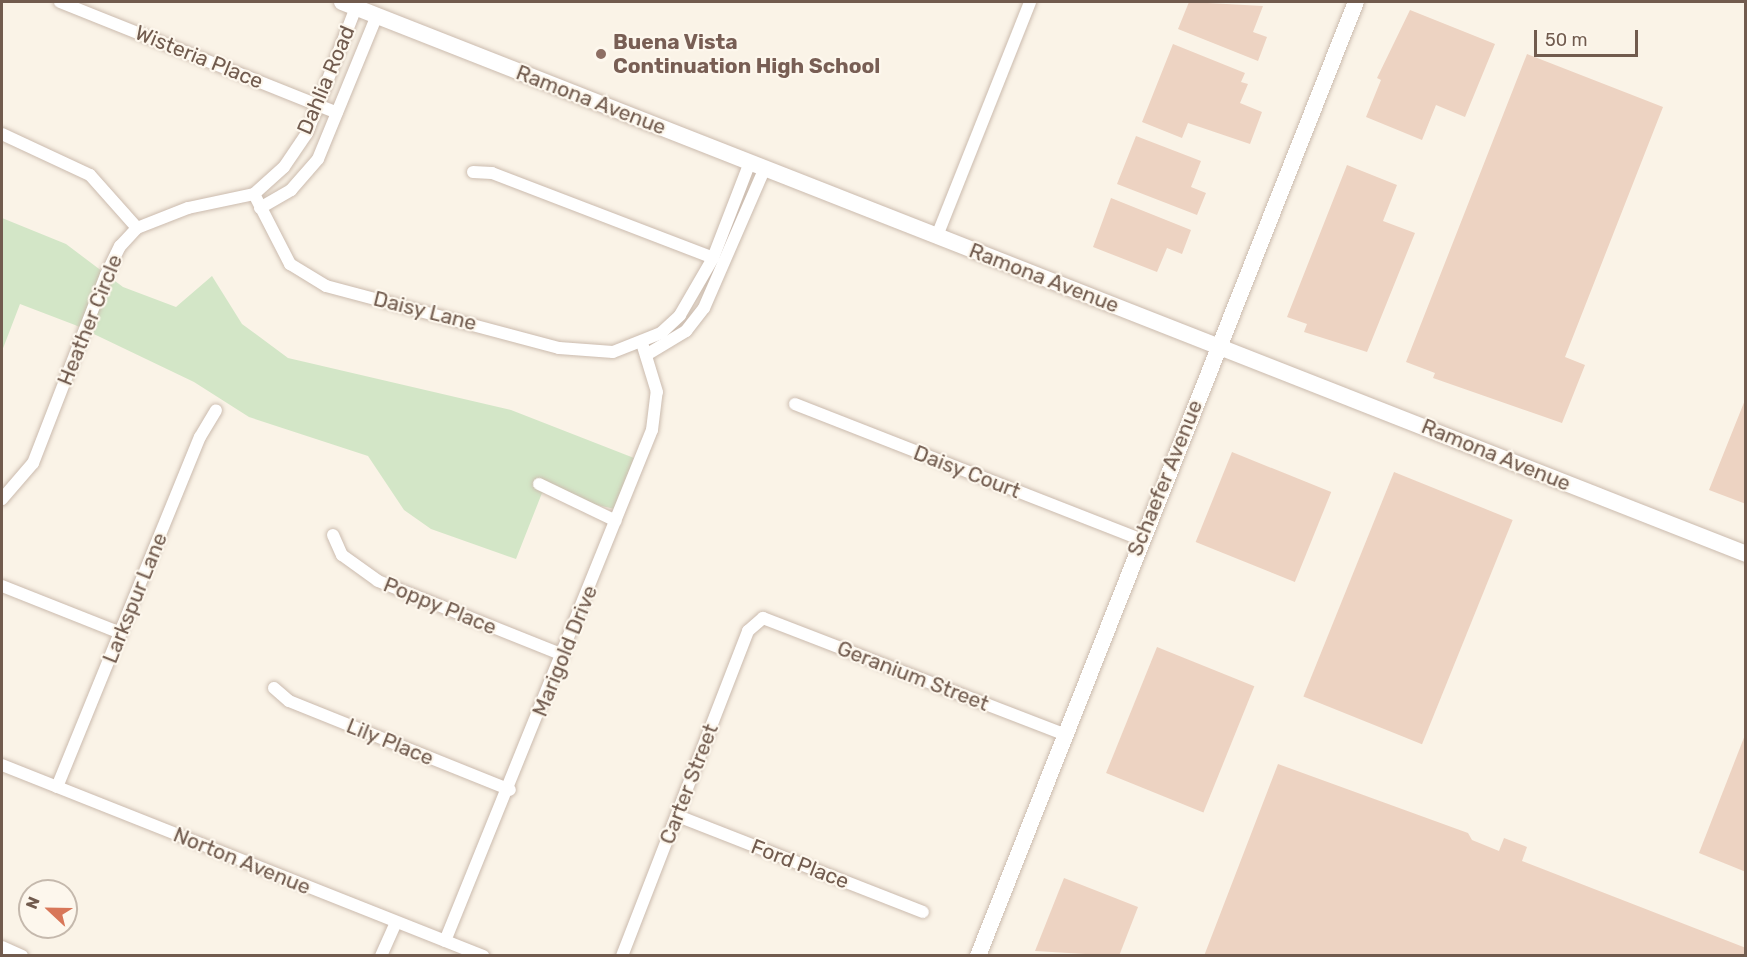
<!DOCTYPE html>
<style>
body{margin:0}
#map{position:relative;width:1747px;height:957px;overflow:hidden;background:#faf3e7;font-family:Rubik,sans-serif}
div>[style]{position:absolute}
.green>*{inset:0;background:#d3e6c7}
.building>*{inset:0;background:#edd3c2;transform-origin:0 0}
.roads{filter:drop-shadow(0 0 2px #cbbbae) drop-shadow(0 0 2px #cbbbae)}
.street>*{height:12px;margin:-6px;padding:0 6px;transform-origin:6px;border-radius:6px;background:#fff}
.secondary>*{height:16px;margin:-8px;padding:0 8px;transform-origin:8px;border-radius:8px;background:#fff}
.dots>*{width:16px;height:16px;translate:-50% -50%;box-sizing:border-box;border:3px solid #fdf7ed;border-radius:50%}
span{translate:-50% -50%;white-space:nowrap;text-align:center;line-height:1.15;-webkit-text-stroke:4.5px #fdf7ed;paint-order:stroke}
.education-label{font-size:21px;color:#785e54;font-weight:700}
.left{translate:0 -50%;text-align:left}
.street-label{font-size:21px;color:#715b4e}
.frame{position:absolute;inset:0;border:3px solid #715b4e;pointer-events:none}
.north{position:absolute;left:18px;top:879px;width:60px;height:60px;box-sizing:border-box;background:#fdf7ed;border:2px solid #c5b9ad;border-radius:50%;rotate:292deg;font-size:16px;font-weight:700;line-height:24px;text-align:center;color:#715b4e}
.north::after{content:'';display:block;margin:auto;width:21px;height:27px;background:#d87759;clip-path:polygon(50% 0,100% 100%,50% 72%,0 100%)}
.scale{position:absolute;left:1534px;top:30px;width:104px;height:27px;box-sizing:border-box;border:3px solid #715b4e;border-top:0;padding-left:8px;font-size:18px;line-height:21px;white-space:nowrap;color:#715b4e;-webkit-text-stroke:4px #fdf7ed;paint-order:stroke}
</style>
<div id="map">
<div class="green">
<i style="clip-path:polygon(2px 218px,66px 244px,123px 287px,176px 307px,212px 276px,242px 324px,288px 358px,511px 410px,634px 458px,615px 509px,542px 493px,516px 559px,431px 529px,404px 510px,368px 456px,249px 417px,194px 382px,75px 325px,20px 304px,2px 351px)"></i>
</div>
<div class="building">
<i style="clip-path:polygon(1189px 2px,1263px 6px,1253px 32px,1267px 37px,1258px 61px,1178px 29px)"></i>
<i style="clip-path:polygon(1410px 10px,1495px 44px,1465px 117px,1436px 105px,1422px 140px,1366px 117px,1381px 80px,1377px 78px)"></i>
<i style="clip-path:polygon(1173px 44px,1245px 73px,1241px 82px,1248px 84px,1240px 103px,1262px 112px,1250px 144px,1188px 123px,1182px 138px,1142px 122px)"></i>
<i style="clip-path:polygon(1527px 54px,1663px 107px,1565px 357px,1585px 365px,1562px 423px,1433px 378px,1435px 373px,1406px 362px)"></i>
<i style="clip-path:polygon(1136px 136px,1201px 161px,1191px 187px,1206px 193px,1197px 215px,1117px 184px)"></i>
<i style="clip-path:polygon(1347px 165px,1397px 185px,1383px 221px,1415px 233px,1367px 352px,1304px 332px,1307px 324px,1287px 317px)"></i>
<i style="clip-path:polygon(1111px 198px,1191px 230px,1182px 254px,1167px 248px,1157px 272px,1093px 247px)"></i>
<i style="clip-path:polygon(1745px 400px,1746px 400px,1746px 504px,1709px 490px)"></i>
<i style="left:1232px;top:452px;width:107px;height:97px;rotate:22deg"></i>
<i style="left:1394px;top:472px;width:128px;height:242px;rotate:22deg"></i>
<i style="left:1157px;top:647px;width:105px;height:136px;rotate:22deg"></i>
<i style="clip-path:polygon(1745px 735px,1746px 735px,1746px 872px,1699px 853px)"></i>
<i style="clip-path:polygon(1278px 764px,1468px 833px,1472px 840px,1499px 851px,1504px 838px,1527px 847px,1522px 861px,1746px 948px,1746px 956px,1204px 956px)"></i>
<i style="clip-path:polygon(1064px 878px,1138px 907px,1119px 956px,1035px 951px)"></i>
</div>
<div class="roads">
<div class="street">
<i style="left:60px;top:2px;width:298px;rotate:21.8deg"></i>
<i style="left:2px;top:134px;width:97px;rotate:25deg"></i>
<i style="left:90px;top:175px;width:71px;rotate:48.4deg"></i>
<i style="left:137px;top:228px;width:25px;rotate:133deg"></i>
<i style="left:120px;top:246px;width:32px;rotate:116deg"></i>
<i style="left:106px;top:275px;width:202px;rotate:111.2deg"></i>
<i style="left:33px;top:463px;width:48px;rotate:130.7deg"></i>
<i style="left:473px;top:172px;width:19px;rotate:3deg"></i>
<i style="left:492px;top:173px;width:237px;rotate:21deg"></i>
<i style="left:254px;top:194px;width:79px;rotate:62.8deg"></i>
<i style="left:290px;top:264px;width:42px;rotate:31.4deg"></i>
<i style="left:326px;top:286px;width:241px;rotate:14.9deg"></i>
<i style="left:559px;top:348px;width:54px;rotate:4.2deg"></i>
<i style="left:613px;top:352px;width:52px;rotate:-21.6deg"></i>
<i style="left:661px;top:333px;width:26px;rotate:-43deg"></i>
<i style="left:680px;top:315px;width:66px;rotate:-59.9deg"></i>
<i style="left:713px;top:258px;width:103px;rotate:-68.9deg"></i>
<i style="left:260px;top:208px;width:36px;rotate:-30deg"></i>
<i style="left:291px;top:190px;width:41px;rotate:-48.9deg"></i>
<i style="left:318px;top:159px;width:156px;rotate:-67.7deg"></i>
<i style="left:137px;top:228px;width:55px;rotate:-21.4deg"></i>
<i style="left:188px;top:208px;width:67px;rotate:-12deg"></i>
<i style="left:254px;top:194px;width:40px;rotate:-42deg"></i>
<i style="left:284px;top:167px;width:41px;rotate:-55.9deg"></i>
<i style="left:307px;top:133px;width:135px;rotate:-68.7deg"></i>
<i style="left:937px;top:236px;width:252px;rotate:-68.3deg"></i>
<i style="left:646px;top:355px;width:47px;rotate:-31deg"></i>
<i style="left:686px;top:331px;width:29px;rotate:-52deg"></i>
<i style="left:704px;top:308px;width:153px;rotate:-66.5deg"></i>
<i style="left:795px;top:404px;width:370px;rotate:21.4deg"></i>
<i style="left:539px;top:484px;width:85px;rotate:25.7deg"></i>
<i style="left:333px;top:535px;width:22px;rotate:66deg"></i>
<i style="left:342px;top:555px;width:44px;rotate:35.8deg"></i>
<i style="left:378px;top:581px;width:199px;rotate:21.8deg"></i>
<i style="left:2px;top:586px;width:128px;rotate:21.6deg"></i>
<i style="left:274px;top:688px;width:20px;rotate:41deg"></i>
<i style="left:289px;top:701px;width:238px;rotate:21.9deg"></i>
<i style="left:2px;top:765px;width:518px;rotate:21.66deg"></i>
<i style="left:57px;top:787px;width:378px;rotate:-67.8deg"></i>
<i style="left:200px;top:437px;width:31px;rotate:-59deg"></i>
<i style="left:678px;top:816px;width:263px;rotate:21.4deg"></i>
<i style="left:445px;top:941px;width:551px;rotate:-67.95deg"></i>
<i style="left:652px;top:430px;width:38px;rotate:-83deg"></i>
<i style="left:657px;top:392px;width:51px;rotate:-107deg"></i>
<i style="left:2px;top:947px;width:22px;rotate:24deg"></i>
<i style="left:381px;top:956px;width:36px;rotate:-66deg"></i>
<i style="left:622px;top:956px;width:349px;rotate:-68.8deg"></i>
<i style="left:748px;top:631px;width:20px;rotate:-41deg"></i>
<i style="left:763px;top:618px;width:322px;rotate:21.1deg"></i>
</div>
<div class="secondary">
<i style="left:342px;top:2px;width:1509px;rotate:21.46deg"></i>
<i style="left:978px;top:956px;width:1026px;rotate:-68.39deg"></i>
</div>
</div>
<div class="dots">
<i style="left:601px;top:54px;background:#8d6e63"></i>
</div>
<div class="education-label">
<span class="left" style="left:613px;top:54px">Buena Vista<br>Continuation High School</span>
</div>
<div class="street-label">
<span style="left:199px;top:57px;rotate:22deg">Wisteria Place</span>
<span style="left:326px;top:80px;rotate:-67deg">Dahlia Road</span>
<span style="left:591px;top:100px;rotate:21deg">Ramona Avenue</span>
<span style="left:1044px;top:278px;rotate:21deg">Ramona Avenue</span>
<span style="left:425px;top:311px;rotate:14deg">Daisy Lane</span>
<span style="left:90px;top:320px;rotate:-68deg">Heather Circle</span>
<span style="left:1496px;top:455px;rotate:22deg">Ramona Avenue</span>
<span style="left:967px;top:472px;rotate:21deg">Daisy Court</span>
<span style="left:1165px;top:478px;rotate:-68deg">Schaefer Avenue</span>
<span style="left:135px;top:598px;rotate:-68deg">Larkspur Lane</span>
<span style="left:440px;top:606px;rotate:22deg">Poppy Place</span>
<span style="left:565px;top:651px;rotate:-68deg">Marigold Drive</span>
<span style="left:913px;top:676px;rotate:21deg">Geranium Street</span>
<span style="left:390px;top:742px;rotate:22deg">Lily Place</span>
<span style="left:689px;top:784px;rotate:-69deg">Carter Street</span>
<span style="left:242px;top:861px;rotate:22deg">Norton Avenue</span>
<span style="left:800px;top:864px;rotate:21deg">Ford Place</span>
</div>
<div class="frame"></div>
<div class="north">N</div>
<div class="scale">50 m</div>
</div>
